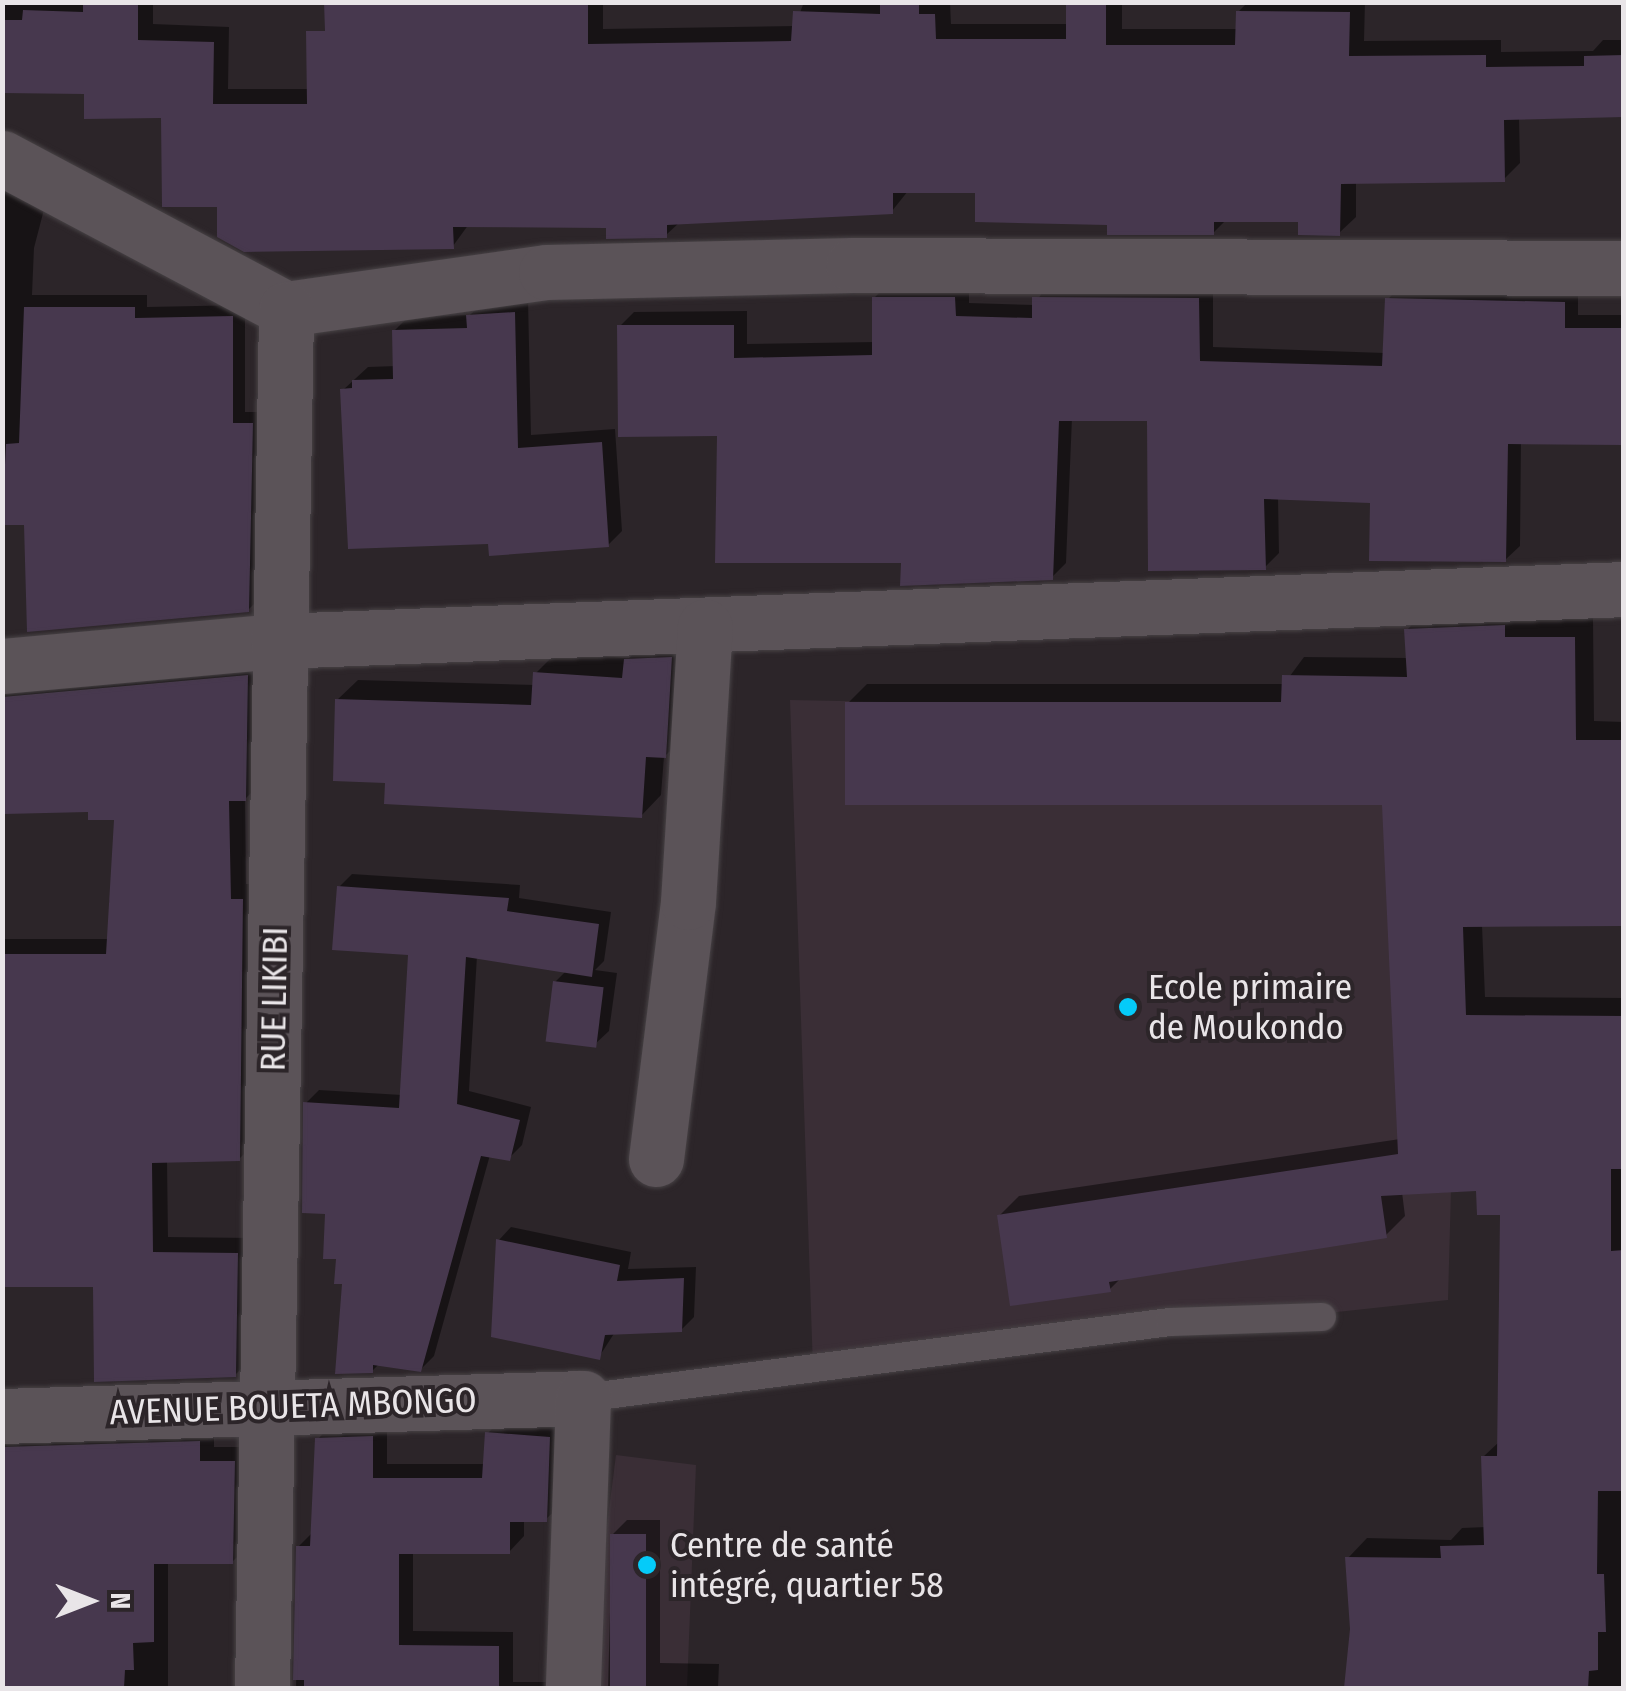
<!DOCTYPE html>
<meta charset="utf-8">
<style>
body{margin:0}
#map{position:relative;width:1626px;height:1691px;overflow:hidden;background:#2c2529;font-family:"Fira Sans Condensed",sans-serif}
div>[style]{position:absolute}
.built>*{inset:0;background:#3a2e36}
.shadow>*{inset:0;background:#0007}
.building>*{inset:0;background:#47384e;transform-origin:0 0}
.roads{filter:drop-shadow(0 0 2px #474245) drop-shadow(0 0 2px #474245)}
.lane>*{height:28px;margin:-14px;padding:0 14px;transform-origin:14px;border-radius:14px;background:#5b5358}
.street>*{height:55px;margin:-27.5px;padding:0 27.5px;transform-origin:27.5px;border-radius:27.5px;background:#5b5358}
.dots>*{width:28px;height:28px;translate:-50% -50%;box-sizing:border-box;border:5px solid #2c2529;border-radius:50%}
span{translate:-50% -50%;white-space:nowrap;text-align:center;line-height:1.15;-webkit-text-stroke:8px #2c2529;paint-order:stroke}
.poi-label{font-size:35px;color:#e9e5e8}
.left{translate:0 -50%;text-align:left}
.street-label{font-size:35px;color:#e9e5e8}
.frame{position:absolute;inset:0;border:5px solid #e9e5e8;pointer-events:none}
.north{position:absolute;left:40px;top:1551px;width:100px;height:100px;-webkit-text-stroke:8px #2c2529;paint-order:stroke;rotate:90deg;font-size:28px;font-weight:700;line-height:40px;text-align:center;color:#e9e5e8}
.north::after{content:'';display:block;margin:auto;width:35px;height:45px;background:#e9e5e8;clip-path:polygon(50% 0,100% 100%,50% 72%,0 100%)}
</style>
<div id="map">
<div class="built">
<i style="clip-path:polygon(790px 700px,1464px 713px,1448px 1300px,813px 1369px)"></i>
<i style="clip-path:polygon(616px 1455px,696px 1465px,687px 1688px,586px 1688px)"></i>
</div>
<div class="shadow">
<i style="clip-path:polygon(2px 2px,153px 2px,153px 24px,229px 27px,228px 89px,311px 89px,357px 2px,603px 2px,603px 29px,795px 26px,804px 2px,950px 2px,951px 24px,1068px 24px,1068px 2px,1122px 2px,1122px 29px,1238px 29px,1238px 12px,1248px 2px,1365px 2px,1364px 41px,1501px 40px,1501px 52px,1593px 51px,1603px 40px,1624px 40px,1624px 115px,1519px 117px,1520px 163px,1504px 179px,1356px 181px,1356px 217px,1339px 233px,1300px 220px,1226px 220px,1213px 233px,1109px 223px,977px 191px,908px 191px,892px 211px,680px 222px,666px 235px,609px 226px,469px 224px,453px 246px,220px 205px,164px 116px,86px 92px,2px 90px)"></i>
<i style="clip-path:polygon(2px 172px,47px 198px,34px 248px,32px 295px,147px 295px,147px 307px,245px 305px,245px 412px,264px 412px,261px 597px,248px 610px,26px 522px,2px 522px)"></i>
<i style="clip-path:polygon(969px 283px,969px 303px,1034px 305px,1048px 284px,1213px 284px,1213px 347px,1385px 353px,1388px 299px,1402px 285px,1578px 289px,1578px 315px,1624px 315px,1624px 442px,1521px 442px,1520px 546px,1505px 560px,1373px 500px,1278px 497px,1279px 553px,1265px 567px,1149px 418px,1072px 418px,1066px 563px,1052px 577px,903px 560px,720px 433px,620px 326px,634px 312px,747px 311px,747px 344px,875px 342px,874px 298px,888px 284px)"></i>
<i style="clip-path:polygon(528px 299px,531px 435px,615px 429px,622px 531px,608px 545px,491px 541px,343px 390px,368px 367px,396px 366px,394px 331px,408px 317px,470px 315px,483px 302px)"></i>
<i style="clip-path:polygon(1426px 610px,1593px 618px,1594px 721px,1624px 722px,1624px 924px,1482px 925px,1485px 997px,1624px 998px,1624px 1688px,1346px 1688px,1352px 1629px,1348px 1558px,1367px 1538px,1451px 1540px,1462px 1528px,1486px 1527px,1483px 1457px,1500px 1441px,1502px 1213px,1479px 1189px,1402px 1192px,1405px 1216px,1386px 1235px,1121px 1278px,1109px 1290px,1000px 1215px,1019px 1196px,1400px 1139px,1384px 803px,848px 703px,867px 684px,1284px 684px,1304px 657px,1408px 658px,1407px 630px)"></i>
<i style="clip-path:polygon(691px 638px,685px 736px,664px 757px,661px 795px,641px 816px,388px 781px,337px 700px,358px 680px,535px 685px,536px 673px,556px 653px,629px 658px,647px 640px)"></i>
<i style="clip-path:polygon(263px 660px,261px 783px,245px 799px,246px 884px,257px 884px,255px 1143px,239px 1159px,167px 1160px,168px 1237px,253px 1238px,251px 1359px,235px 1375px,95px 1284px,2px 1284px,2px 939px,109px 939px,109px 901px,116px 893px,116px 817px,91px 809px,7px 811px,2px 695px,16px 681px)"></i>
<i style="clip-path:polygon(352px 874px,520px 885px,519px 898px,611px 912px,604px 961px,595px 970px,617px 973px,609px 1031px,594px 1045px,555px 982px,566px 971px,477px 956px,469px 1091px,531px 1107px,522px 1145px,509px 1158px,490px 1155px,434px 1356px,421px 1369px,379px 1364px,372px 1371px,338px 1257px,306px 1103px,319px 1090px,402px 1095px,410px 953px,339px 887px)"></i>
<i style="clip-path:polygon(511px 1227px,631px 1252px,628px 1269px,696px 1267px,694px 1317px,681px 1330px,615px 1332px,599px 1357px,499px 1240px)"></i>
<i style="clip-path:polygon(503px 1418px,564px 1423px,562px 1504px,546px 1519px,524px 1519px,524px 1536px,509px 1552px,413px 1552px,413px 1631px,513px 1632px,513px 1682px,559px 1682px,564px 1688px,296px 1688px,298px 1547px,314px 1531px,318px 1439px,333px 1423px,387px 1422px,387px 1464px,486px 1464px,487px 1434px)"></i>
<i style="clip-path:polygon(2px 1425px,214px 1427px,214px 1447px,249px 1447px,247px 1547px,232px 1562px,168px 1562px,168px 1688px,2px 1688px)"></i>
<i style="clip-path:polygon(627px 1520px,660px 1520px,660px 1663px,719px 1664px,718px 1688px,608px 1688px,612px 1535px)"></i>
</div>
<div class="building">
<i style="clip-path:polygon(83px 2px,138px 2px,138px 40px,214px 42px,213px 104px,307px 104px,306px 31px,325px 31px,324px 2px,588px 2px,588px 44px,791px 41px,793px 11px,880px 14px,880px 2px,919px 2px,919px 14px,935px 14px,936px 39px,1066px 39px,1066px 2px,1106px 2px,1106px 45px,1235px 45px,1236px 11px,1350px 12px,1349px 56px,1486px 55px,1486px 67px,1584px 66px,1584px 56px,1624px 55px,1624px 117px,1504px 120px,1505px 182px,1341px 184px,1340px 236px,1298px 235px,1298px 222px,1214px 222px,1214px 235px,1107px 235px,1107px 225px,975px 222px,975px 193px,893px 193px,893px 214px,667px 225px,667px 238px,606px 239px,606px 228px,453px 227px,454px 249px,244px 252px,217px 237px,217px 207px,162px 207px,161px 118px,84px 119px,84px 94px,2px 93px,2px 20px,22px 20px,23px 10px,83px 12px)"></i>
<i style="clip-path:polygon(872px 297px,955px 297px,956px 316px,1032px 318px,1032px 297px,1199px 298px,1200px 361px,1382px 366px,1385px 298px,1565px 302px,1565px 328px,1624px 328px,1624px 445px,1508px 444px,1506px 562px,1369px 561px,1370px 503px,1264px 499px,1266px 570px,1148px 571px,1147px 421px,1059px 421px,1053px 580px,900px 586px,901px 563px,715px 563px,717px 436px,618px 437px,617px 325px,734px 325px,734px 358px,872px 355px)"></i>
<i style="clip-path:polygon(24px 307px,135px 307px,135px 318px,233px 316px,233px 423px,253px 423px,249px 612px,27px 632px,24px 525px,2px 525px,6px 444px,19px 443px)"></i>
<i style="clip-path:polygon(515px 312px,518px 448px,602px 442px,609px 547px,489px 556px,488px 544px,348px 549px,340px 389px,352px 388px,352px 380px,393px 379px,392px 330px,467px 328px,466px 315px)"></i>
<i style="clip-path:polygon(1505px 625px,1505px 637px,1575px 637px,1576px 740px,1624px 740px,1624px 926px,1463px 927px,1466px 1015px,1624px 1016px,1624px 1169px,1611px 1169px,1611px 1251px,1624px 1250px,1623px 1456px,1621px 1491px,1598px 1491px,1597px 1574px,1604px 1574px,1606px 1632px,1598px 1632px,1598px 1670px,1589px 1671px,1588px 1688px,1344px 1688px,1350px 1629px,1345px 1557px,1441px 1558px,1440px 1546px,1484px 1545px,1481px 1456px,1497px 1456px,1500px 1215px,1477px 1215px,1476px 1191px,1381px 1196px,1387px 1238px,1109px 1282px,1111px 1292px,1010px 1306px,997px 1215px,1398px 1154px,1382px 805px,845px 805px,845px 702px,1281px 702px,1282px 675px,1407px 677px,1404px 629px)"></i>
<i style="clip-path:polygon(672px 657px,666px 758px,646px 757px,642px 818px,384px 804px,385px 783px,333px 781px,335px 699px,531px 705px,533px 672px,622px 678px,624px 659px)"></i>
<i style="clip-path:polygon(248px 675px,246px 801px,229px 801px,231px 899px,243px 899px,240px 1161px,152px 1163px,153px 1252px,238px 1253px,236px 1377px,94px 1382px,93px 1287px,2px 1287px,2px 954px,106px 954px,114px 820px,88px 820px,88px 812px,4px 814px,2px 697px)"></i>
<i style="clip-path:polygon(337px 886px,509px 898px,507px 911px,599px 924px,592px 977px,466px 957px,457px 1104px,520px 1120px,510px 1161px,481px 1156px,421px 1372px,373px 1365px,373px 1373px,335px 1374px,342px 1284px,334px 1284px,336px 1259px,323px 1259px,325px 1214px,302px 1213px,303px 1102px,399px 1108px,408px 955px,332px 950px)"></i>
<i style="left:553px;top:981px;width:51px;height:61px;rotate:7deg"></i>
<i style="clip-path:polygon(496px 1239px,620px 1265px,617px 1281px,684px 1278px,682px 1332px,605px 1335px,600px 1360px,491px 1337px)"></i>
<i style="clip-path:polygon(485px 1432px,550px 1437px,547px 1522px,510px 1522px,510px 1554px,399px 1554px,399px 1645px,499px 1646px,499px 1688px,304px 1688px,304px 1680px,293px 1680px,296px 1546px,310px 1546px,315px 1438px,373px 1436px,373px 1478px,482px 1478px)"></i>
<i style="clip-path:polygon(200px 1441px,200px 1461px,235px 1461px,233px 1564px,154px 1564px,154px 1642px,133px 1643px,134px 1670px,125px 1670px,124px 1688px,2px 1688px,2px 1447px)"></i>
<i style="left:610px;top:1534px;width:36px;height:154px"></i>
</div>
<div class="roads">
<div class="lane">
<i style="left:583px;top:1398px;width:592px;rotate:-7.38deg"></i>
<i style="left:1170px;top:1322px;width:152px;rotate:-1.9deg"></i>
</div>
<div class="street">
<i style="left:2px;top:158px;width:322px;rotate:28deg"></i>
<i style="left:286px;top:309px;width:263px;rotate:-8.1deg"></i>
<i style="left:546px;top:272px;width:307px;rotate:-1.3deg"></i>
<i style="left:853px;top:265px;width:771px;rotate:0.22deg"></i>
<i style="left:2px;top:666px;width:277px;rotate:-5.2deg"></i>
<i style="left:278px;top:641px;width:1347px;rotate:-2.21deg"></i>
<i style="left:656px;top:1159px;width:259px;rotate:-82.9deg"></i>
<i style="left:688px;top:902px;width:276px;rotate:-86.5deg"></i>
<i style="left:2px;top:1416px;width:581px;rotate:-1.77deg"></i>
<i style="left:583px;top:1398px;width:290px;rotate:92deg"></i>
<i style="left:262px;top:1688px;width:1379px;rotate:-89deg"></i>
</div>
</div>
<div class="dots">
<i style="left:1128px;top:1007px;background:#05cbf9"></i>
<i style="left:647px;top:1565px;background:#05cbf9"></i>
</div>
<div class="poi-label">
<span class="left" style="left:1148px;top:1007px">Ecole primaire<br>de Moukondo</span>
<span class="left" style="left:670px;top:1565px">Centre de santé<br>intégré, quartier 58</span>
</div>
<div class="street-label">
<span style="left:274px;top:999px;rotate:-89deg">RUE LIKIBI</span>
<span style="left:293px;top:1406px;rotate:-2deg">AVENUE BOUETA MBONGO</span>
</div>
<div class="frame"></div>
<div class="north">N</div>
</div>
